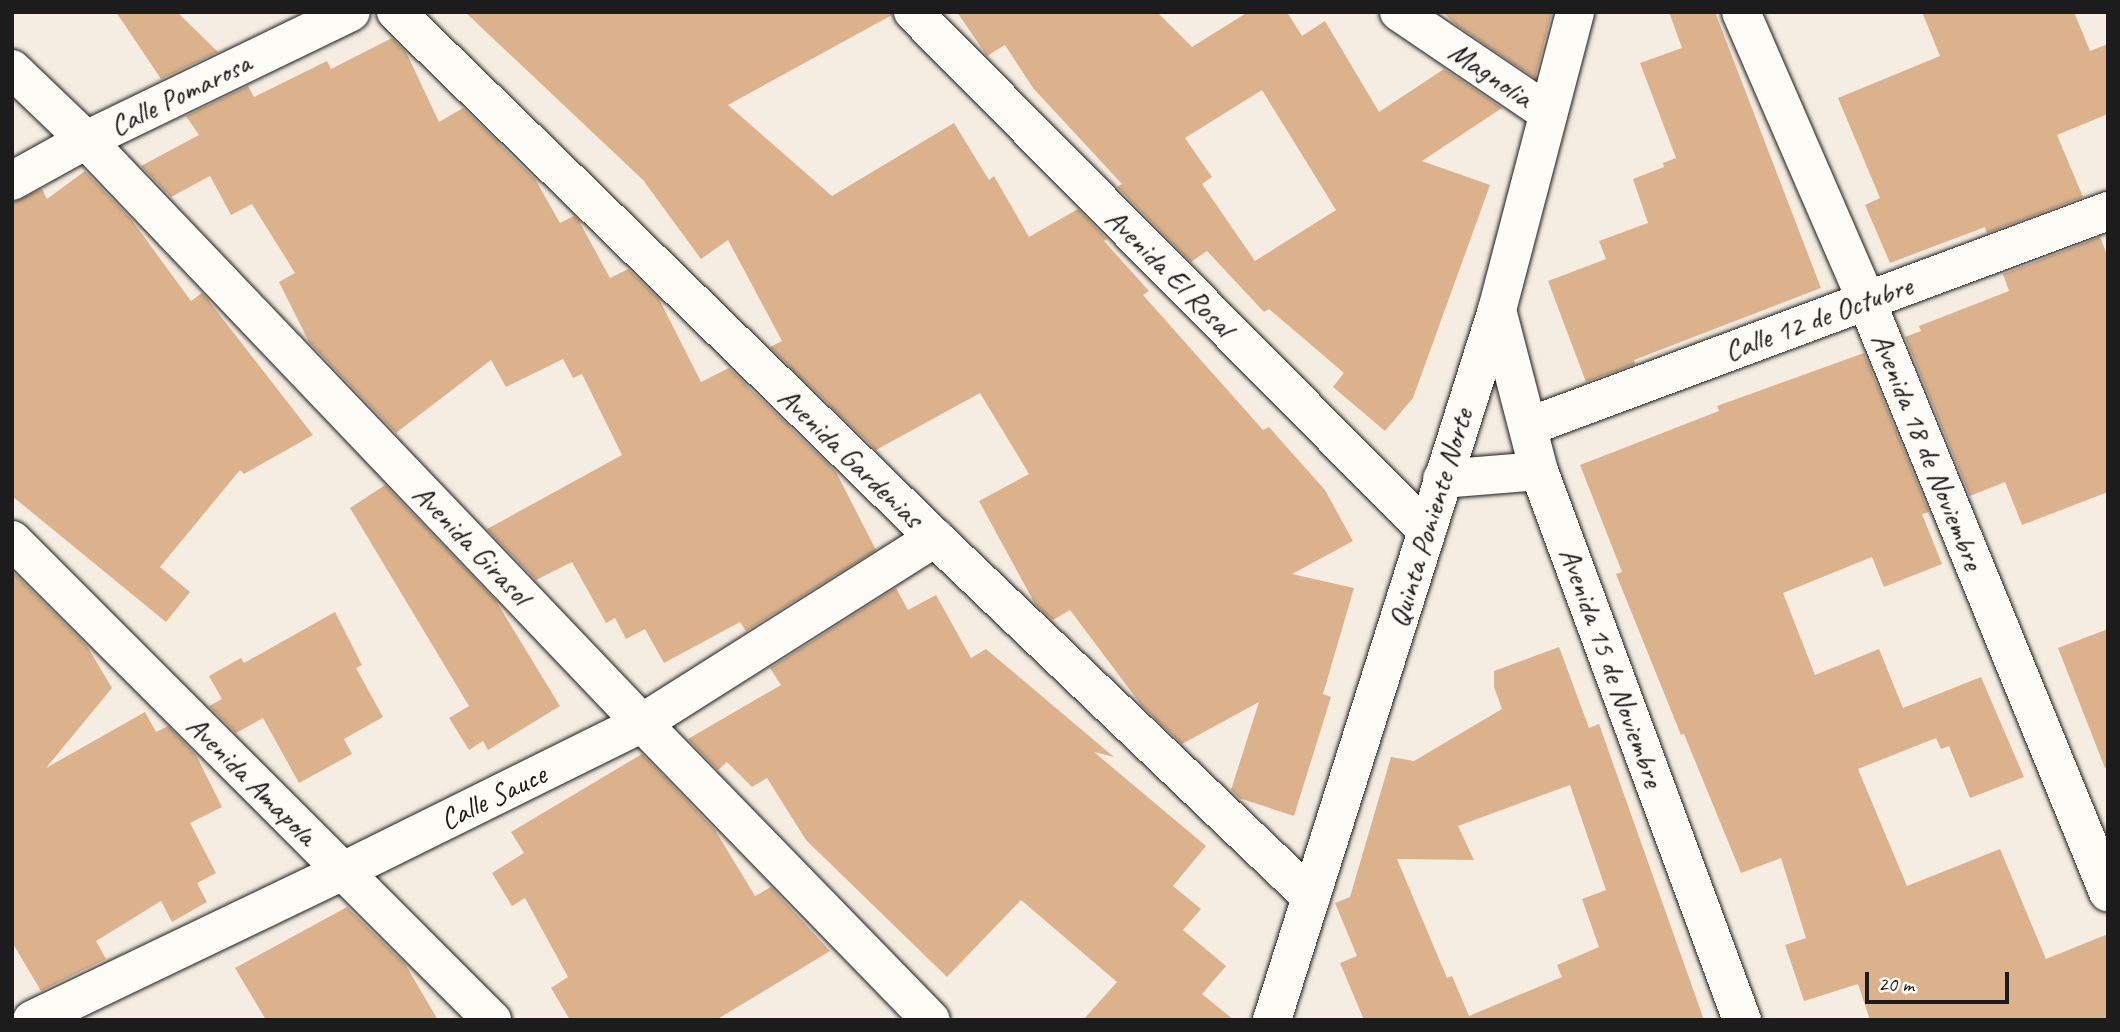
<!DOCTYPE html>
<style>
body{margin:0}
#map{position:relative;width:2120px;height:1032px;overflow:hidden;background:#f6ede2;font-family:Caveat,sans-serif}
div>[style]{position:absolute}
.building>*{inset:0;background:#dbb28c}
.roads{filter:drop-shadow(0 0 2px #1c1c1c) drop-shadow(0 0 2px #1c1c1c)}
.street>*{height:38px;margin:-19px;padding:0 19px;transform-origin:19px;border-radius:19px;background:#fdfcf7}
.secondary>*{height:38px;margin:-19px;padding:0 19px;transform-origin:19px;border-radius:19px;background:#fdfcf7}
span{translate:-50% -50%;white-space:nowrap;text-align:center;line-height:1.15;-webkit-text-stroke:5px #fdfcf7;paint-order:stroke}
.street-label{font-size:30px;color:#1c1c1c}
.frame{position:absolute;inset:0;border:14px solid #1c1c1c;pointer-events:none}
.scale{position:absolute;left:1865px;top:972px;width:144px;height:32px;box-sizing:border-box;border:4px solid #1c1c1c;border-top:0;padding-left:9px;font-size:21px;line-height:24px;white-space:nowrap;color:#1c1c1c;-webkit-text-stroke:5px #fdfcf7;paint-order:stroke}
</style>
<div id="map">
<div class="building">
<i style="clip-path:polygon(116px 12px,177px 12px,218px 52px,161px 79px)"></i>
<i style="clip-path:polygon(465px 12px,892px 12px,892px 15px,728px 105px,832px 196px,954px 123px,989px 180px,994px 176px,1029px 237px,1078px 209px,1107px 239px,1104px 241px,1149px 291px,1143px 295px,1263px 430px,1269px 427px,1325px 490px,1353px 541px,1292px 574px,1354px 588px,1323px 694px,1331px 697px,1294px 816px,1239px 798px,1231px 790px,1259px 702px,1182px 744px,1142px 706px,1070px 610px,1053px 620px,1035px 604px,979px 501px,1029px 474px,980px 393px,876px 450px,770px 347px,782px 341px,728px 240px,701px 259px,643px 180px)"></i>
<i style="clip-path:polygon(evenodd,957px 12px,1157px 12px,1192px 47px,1248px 12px,1287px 12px,1302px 36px,1325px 21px,1379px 112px,1444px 69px,1502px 108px,1422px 161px,1490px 185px,1413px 398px,1385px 431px,1333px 387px,1344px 373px,1269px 309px,1264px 312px,1207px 251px,1191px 262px,1117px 187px,1122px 184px,1033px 88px,1005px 45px,987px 56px,957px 12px,1262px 90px,1336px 210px,1255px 261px,1202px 184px,1212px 177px,1185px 138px,1262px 90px)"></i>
<i style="clip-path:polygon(1443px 12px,1552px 12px,1535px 78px,1454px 23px)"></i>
<i style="clip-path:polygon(1669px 12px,1715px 12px,1821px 288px,1634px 360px,1635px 364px,1586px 382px,1548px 281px,1606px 259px,1599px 241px,1648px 223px,1633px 179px,1664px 167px,1663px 163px,1676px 158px,1640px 63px,1682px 48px)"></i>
<i style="clip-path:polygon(1922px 12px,2074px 12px,2090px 51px,2108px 44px,2108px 114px,2057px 135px,2083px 197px,1987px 233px,1985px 227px,1890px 263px,1865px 205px,1880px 198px,1838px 98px,1940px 56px)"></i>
<i style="clip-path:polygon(392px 38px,406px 52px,439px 122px,463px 108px,535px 179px,560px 223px,574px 216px,579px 221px,610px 278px,628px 269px,659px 299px,701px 382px,729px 368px,836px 472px,876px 550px,746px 631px,740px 622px,664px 663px,645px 629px,626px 639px,615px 618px,606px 623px,572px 562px,536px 580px,487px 529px,622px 455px,582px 374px,573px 378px,563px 359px,506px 387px,491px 360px,396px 433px,309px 342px,279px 282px,295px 273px,252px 204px,231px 215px,210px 176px,171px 197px,141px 166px,199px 135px,186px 116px,248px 86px,254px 97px,327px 61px,331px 69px)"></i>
<i style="clip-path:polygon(85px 171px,131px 219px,191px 301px,202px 293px,205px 296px,313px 435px,244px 474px,240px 470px,160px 567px,190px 592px,166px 622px,12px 496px,12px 203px,42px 189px,47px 199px)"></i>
<i style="clip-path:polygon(2100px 237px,2108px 257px,2108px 492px,2022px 525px,2005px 482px,1970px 496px,1905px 337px,1921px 331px,1919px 326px,2009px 291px,2003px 274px)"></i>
<i style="clip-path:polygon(1864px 353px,1929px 512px,1922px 514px,1942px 564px,1884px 587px,1872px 557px,1783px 593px,1815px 675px,1879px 649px,1903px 708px,1981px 677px,2024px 777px,1970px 798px,1949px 746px,1941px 749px,1936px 738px,1858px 769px,1907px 886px,2000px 849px,2046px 959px,2108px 934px,2108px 1020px,1870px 1020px,1858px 984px,1804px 1001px,1785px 945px,1806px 938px,1781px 858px,1741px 873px,1684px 734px,1681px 735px,1616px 574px,1622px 572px,1580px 465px,1719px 411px,1717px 406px)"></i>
<i style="clip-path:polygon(385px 485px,496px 601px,560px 706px,488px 750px,483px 741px,469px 750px,449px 718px,469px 706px,350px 508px)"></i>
<i style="clip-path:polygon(12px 571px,87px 646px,112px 688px,46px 768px,145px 712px,156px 732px,168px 726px,196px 755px,222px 807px,190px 823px,216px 873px,197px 883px,207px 902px,172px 922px,161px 901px,96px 941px,106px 959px,41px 991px,12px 942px)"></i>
<i style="clip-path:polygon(896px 588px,908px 610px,936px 595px,971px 658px,986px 649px,1114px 757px,1094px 752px,1206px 846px,1173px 886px,1201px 909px,1183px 930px,1226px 966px,1202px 994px,1234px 1020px,1083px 1020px,1117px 982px,1021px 900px,947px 977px,806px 840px,767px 778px,752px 787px,727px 762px,718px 770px,688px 739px,781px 685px,770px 668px)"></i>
<i style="clip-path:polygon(335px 612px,362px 665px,356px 668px,383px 717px,344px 739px,352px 754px,299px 783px,263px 718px,236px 733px,209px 706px,222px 699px,209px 676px,241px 658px,244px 663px)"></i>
<i style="clip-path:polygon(2108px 629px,2108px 767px,2105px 768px,2058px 648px)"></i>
<i style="clip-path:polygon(evenodd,1559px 647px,1589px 728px,1599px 724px,1704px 1020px,1364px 1020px,1340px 963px,1357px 956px,1335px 903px,1350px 897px,1391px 757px,1414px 761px,1502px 709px,1494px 687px,1494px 671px,1559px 647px,1570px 785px,1606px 890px,1582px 899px,1599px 947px,1557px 965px,1562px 977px,1469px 1016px,1452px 976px,1447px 978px,1397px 859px,1474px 860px,1458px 826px,1570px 785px)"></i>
<i style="clip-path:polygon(642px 754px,715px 830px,755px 896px,771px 887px,830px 951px,716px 1020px,570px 1020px,551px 988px,568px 977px,525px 898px,512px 906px,492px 873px,524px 853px,511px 832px)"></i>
<i style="clip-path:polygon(347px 907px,405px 964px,438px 1020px,266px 1020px,235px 968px)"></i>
</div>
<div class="roads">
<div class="street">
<i style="left:396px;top:12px;width:753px;rotate:44.3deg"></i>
<i style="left:935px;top:538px;width:520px;rotate:43.68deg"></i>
<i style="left:913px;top:12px;width:730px;rotate:45.28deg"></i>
<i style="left:1399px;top:12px;width:180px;rotate:34.1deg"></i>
<i style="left:1741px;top:12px;width:314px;rotate:66.5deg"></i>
<i style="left:1866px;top:300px;width:640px;rotate:67.77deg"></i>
<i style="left:12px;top:69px;width:103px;rotate:43.8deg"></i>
<i style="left:86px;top:140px;width:806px;rotate:46.36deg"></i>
<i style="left:642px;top:723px;width:414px;rotate:45.8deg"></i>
<i style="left:12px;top:181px;width:85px;rotate:-29deg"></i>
<i style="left:86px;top:140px;width:294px;rotate:-25.8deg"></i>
<i style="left:1497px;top:310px;width:166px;rotate:75.4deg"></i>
<i style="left:1539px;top:471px;width:585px;rotate:69.71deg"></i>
<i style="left:1530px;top:426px;width:617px;rotate:-20.4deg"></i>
<i style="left:1442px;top:479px;width:97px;rotate:-4.7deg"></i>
<i style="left:12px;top:540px;width:679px;rotate:45deg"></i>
<i style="left:32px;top:1020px;width:345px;rotate:-25.6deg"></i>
<i style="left:343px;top:871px;width:334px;rotate:-26.3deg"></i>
<i style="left:642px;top:723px;width:347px;rotate:-32.3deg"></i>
</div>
<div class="secondary">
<i style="left:1272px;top:1020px;width:745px;rotate:-72.42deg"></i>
<i style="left:1497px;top:310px;width:308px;rotate:-75.3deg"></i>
</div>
</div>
<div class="street-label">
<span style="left:1491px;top:74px;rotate:34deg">Magnolia</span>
<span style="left:180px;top:94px;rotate:-26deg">Calle Pomarosa</span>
<span style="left:1170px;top:272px;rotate:45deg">Avenida El Rosal</span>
<span style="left:1818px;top:318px;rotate:-20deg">Calle 12 de Octubre</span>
<span style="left:1928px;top:451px;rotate:68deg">Avenida 18 de Noviembre</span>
<span style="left:851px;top:457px;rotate:44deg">Avenida Gardenias</span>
<span style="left:1430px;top:518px;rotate:-73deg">Quinta Poniente Norte</span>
<span style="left:472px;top:544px;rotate:46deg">Avenida Girasol</span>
<span style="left:1612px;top:667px;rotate:70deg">Avenida 15 de Noviembre</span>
<span style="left:252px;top:780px;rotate:45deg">Avenida Amapola</span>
<span style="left:493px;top:797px;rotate:-26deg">Calle Sauce</span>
</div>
<div class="frame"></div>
<div class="scale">20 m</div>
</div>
